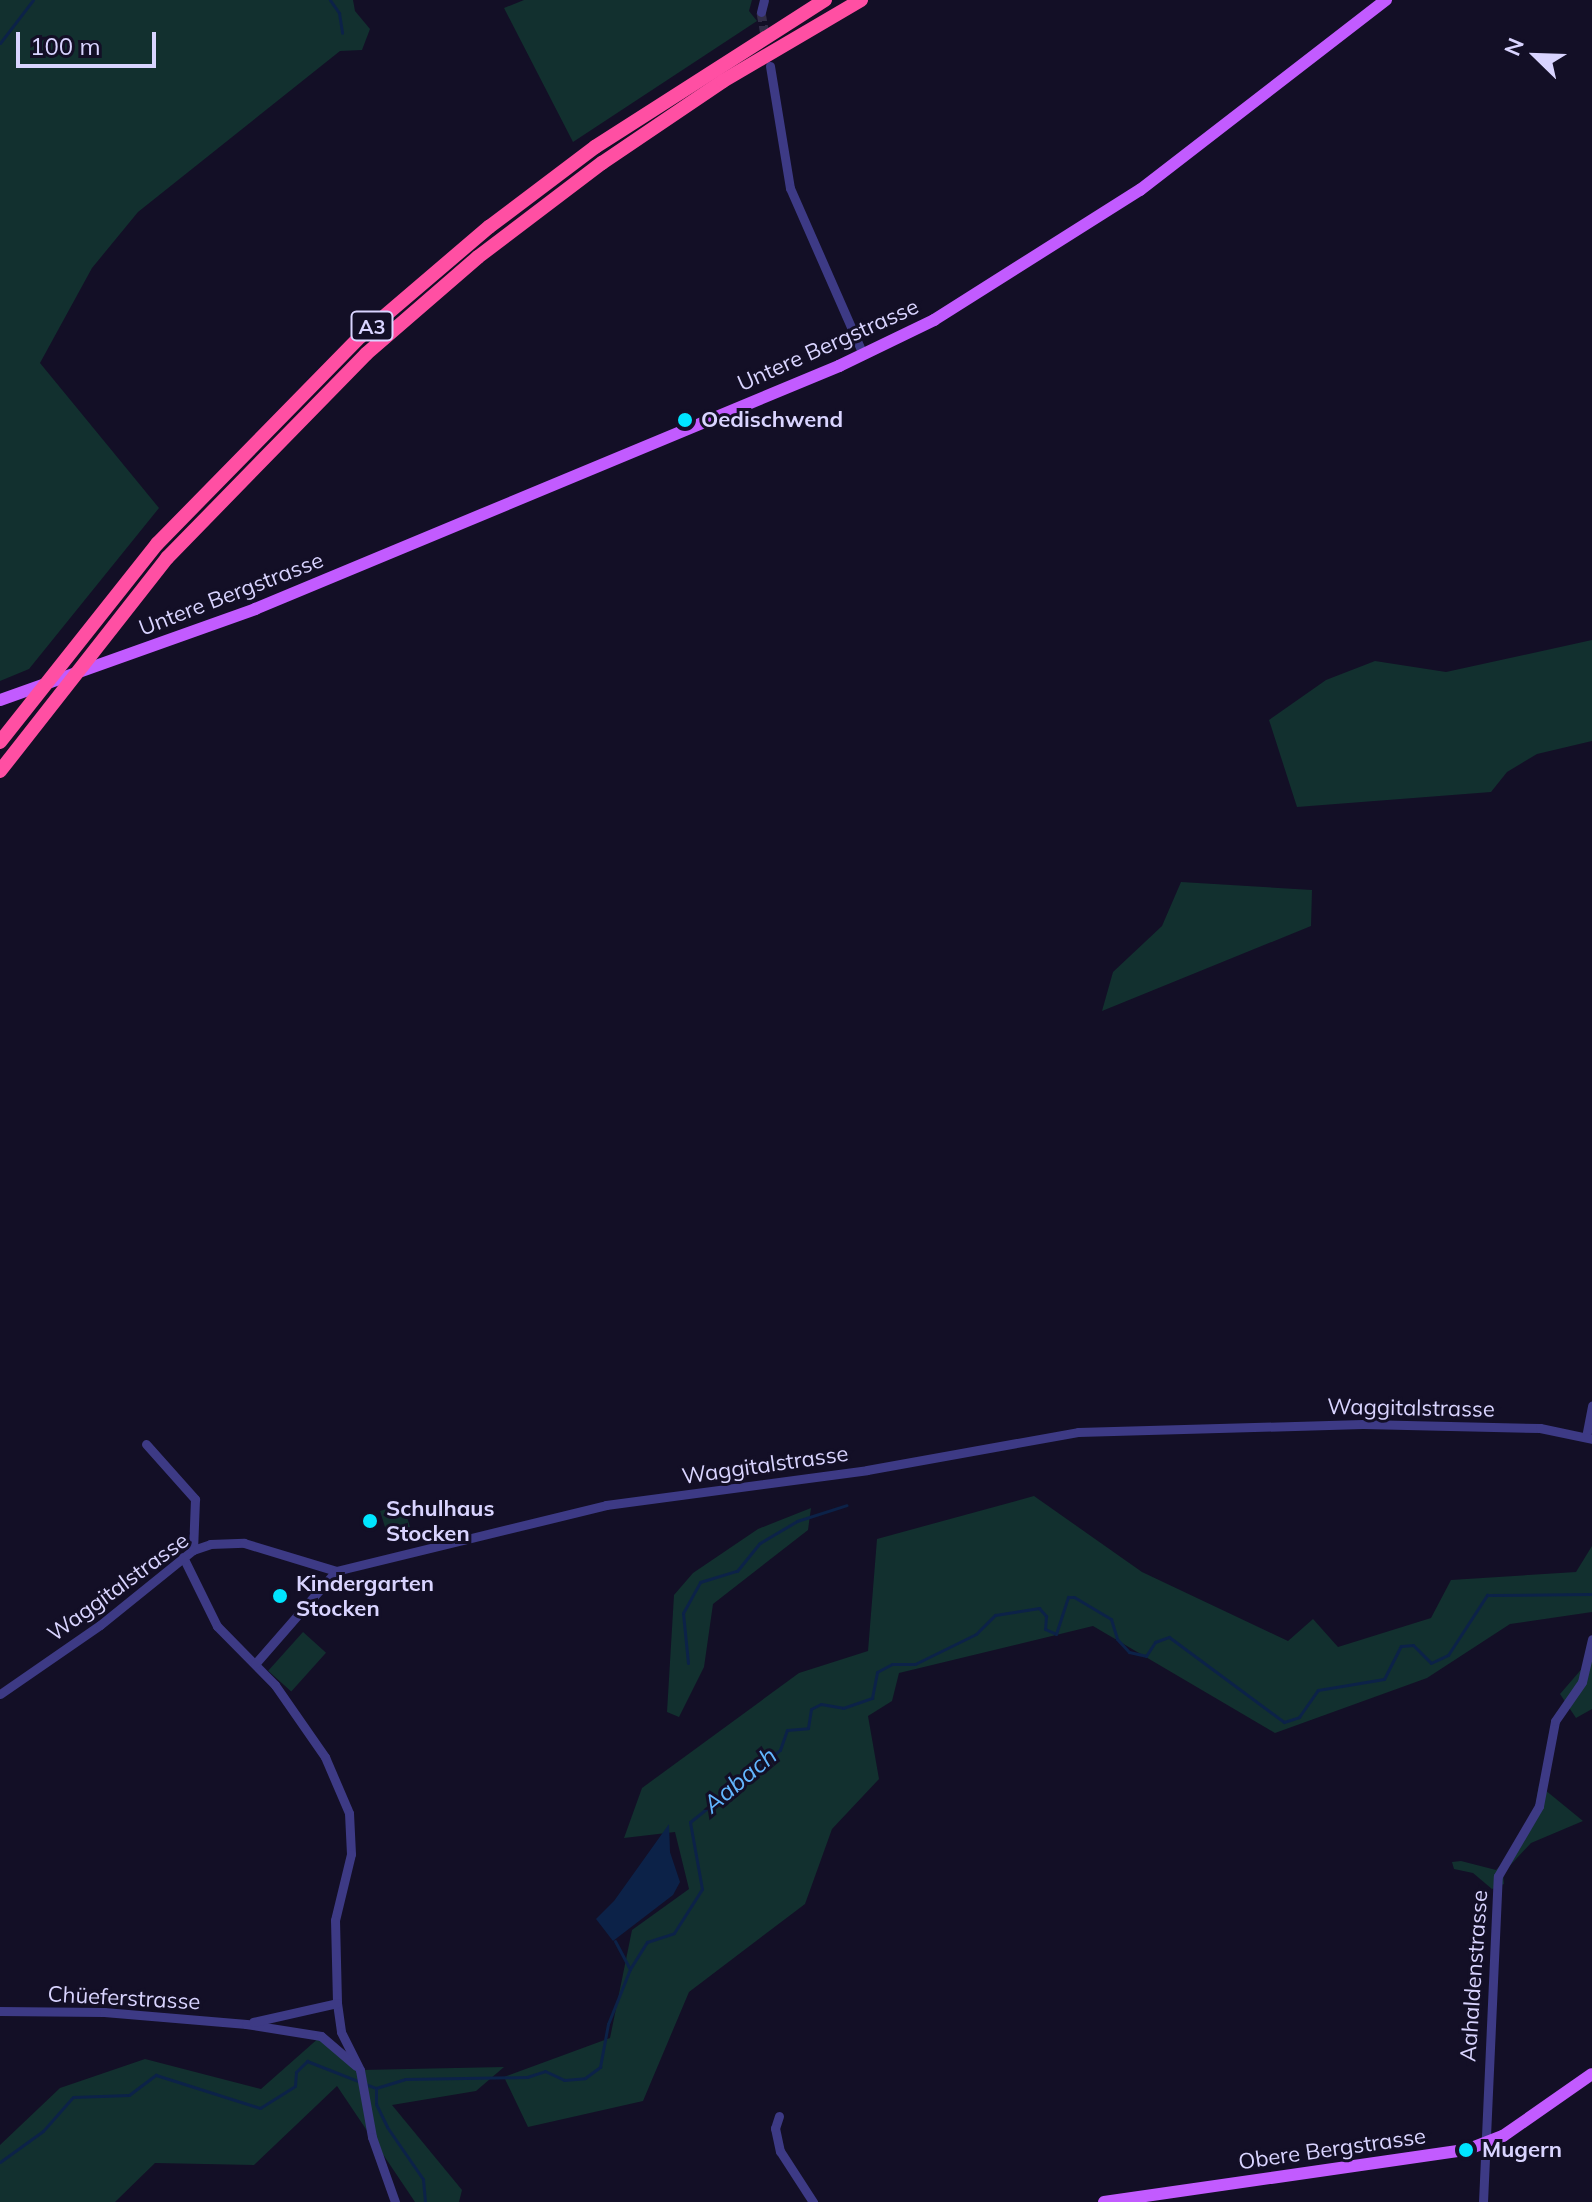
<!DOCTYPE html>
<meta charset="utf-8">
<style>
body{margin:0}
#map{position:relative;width:1592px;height:2202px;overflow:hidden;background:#130f26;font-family:Mulish,sans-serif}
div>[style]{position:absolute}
.green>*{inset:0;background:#12302f;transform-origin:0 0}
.water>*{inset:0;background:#0c2248}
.stream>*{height:3px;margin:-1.5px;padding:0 1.5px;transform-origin:1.5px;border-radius:1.5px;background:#0c2248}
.minor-tunnel>*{height:9px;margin-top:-4.5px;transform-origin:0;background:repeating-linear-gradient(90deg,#312d47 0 9px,transparent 0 13.5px)}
.minor>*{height:9px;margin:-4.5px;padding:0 4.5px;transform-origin:4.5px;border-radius:4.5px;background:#3d3a85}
.major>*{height:12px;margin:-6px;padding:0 6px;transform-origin:6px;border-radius:6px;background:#c25bff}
.highway>*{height:14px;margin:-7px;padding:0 7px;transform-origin:7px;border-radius:7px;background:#ff4fa3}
.dots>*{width:22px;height:22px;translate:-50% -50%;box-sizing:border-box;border:4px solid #130f26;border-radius:50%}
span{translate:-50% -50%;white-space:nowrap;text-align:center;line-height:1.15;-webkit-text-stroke:6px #130f26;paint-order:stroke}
.shield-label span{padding:2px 6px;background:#130f26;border:2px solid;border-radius:6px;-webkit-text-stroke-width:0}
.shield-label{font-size:20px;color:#d9d4ff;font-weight:700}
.street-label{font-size:22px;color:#d9d4ff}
.poi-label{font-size:22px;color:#d9d4ff;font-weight:700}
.left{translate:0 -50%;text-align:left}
.water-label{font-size:24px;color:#62b6ff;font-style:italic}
.north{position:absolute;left:1496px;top:16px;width:80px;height:80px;-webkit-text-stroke:6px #130f26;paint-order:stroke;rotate:293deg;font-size:22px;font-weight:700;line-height:32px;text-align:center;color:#d9d4ff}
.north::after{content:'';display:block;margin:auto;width:28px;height:36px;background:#d9d4ff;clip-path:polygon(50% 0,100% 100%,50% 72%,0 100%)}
.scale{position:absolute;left:16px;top:32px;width:140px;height:36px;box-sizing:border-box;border:4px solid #d9d4ff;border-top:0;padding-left:10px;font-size:24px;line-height:28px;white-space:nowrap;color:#d9d4ff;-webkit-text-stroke:6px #130f26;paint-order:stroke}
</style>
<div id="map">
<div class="green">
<i style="clip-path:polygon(0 0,353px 0,355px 11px,370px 29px,362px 50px,340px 51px,138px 212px,92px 268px,40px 363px,159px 508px,29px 669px,0 681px)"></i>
<i style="clip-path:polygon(524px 0,752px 0,749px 11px,757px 21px,573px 142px,504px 8px)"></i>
<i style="clip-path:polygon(1592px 640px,1592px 741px,1537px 754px,1507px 772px,1491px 792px,1297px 807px,1269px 720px,1326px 680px,1375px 661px,1446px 672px)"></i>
<i style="clip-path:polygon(1181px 882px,1312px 890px,1311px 926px,1102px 1011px,1113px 972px,1162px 926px)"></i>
<i style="clip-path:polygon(1034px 1496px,1142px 1572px,1288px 1641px,1313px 1619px,1338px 1647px,1431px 1618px,1451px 1580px,1576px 1572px,1592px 1546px,1592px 1612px,1510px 1624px,1427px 1678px,1275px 1733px,1093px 1626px,899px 1673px,892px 1701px,868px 1716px,879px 1779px,832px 1829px,805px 1904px,689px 1992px,643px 2101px,528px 2127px,504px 2077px,610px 2038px,632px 1930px,689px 1889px,675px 1832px,624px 1838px,642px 1788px,799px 1673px,868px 1651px,877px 1539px)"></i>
<i style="left:403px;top:1504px;width:30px;height:24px;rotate:73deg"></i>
<i style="clip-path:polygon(811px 1508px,808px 1530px,713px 1604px,704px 1667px,679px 1717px,667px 1712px,674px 1595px,693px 1573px,758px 1529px)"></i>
<i style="left:303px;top:1632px;width:31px;height:52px;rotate:42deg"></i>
<i style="clip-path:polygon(1592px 1657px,1592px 1709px,1576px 1718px,1560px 1694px)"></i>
<i style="clip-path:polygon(1539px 1785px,1583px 1821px,1531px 1843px,1503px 1873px,1504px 1884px,1492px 1889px,1473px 1873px,1454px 1869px,1452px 1862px,1461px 1861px,1496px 1870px,1518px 1848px,1533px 1820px)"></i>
<i style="clip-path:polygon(321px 2036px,360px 2070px,504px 2067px,476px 2091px,392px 2105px,462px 2190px,459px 2202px,415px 2202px,337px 2086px,254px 2165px,155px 2163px,115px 2202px,0 2202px,0 2145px,60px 2088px,145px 2059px,261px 2089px)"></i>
</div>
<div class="water">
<i style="clip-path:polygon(669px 1824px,670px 1852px,680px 1882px,673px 1895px,613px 1941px,596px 1919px,614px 1901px)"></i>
</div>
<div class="stream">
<i style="left:330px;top:0;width:16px;rotate:55deg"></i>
<i style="left:339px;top:13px;width:20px;rotate:81deg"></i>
<i style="left:0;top:43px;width:54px;rotate:-52.5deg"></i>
<i style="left:688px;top:1663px;width:50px;rotate:-95.7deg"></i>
<i style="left:683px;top:1613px;width:35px;rotate:-61deg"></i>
<i style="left:700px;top:1582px;width:39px;rotate:-17deg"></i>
<i style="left:737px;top:1571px;width:36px;rotate:-51deg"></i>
<i style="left:760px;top:1543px;width:43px;rotate:-30.7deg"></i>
<i style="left:797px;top:1521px;width:52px;rotate:-17.7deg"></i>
<i style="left:615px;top:1941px;width:32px;rotate:62deg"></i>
<i style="left:365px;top:2084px;width:12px;rotate:20deg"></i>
<i style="left:376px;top:2088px;width:30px;rotate:-17deg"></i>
<i style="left:405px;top:2079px;width:122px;rotate:-0.9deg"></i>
<i style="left:527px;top:2077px;width:19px;rotate:-18deg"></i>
<i style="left:545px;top:2071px;width:21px;rotate:25deg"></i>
<i style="left:564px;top:2080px;width:21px;rotate:-5deg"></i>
<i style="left:585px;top:2078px;width:19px;rotate:-36deg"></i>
<i style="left:600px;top:2067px;width:44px;rotate:-79.5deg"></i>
<i style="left:608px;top:2024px;width:59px;rotate:-68.2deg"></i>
<i style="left:630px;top:1969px;width:32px;rotate:-58deg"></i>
<i style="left:647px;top:1942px;width:28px;rotate:-18deg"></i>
<i style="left:674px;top:1933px;width:52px;rotate:-57.5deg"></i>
<i style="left:702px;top:1889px;width:68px;rotate:-100.2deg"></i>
<i style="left:690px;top:1822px;width:115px;rotate:-38.7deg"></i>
<i style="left:780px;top:1750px;width:21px;rotate:-71deg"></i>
<i style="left:787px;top:1730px;width:21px;rotate:-5deg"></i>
<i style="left:808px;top:1728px;width:19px;rotate:-81deg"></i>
<i style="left:811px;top:1709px;width:11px;rotate:-27deg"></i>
<i style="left:821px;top:1704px;width:22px;rotate:10deg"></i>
<i style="left:843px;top:1708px;width:31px;rotate:-19deg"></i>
<i style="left:872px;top:1698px;width:26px;rotate:-79deg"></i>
<i style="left:877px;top:1672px;width:17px;rotate:-28deg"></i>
<i style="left:892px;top:1664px;width:23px"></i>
<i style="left:915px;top:1664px;width:68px;rotate:-26.2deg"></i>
<i style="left:976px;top:1634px;width:27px;rotate:-45deg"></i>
<i style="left:995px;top:1615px;width:45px;rotate:-9deg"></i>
<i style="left:1039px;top:1608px;width:11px;rotate:49deg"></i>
<i style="left:1046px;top:1616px;width:13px;rotate:94deg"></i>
<i style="left:1045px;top:1629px;width:12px;rotate:24deg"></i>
<i style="left:1056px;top:1634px;width:39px;rotate:-72deg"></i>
<i style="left:1068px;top:1597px;width:6px"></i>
<i style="left:1074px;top:1597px;width:43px;rotate:30.7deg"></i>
<i style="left:1111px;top:1619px;width:21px;rotate:73deg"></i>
<i style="left:1117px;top:1639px;width:18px;rotate:47deg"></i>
<i style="left:1129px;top:1652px;width:17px;rotate:13deg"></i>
<i style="left:1146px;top:1656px;width:17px;rotate:-57deg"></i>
<i style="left:1155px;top:1642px;width:15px;rotate:-20deg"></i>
<i style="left:1169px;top:1637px;width:143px;rotate:36.5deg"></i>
<i style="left:1284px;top:1722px;width:16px;rotate:-18deg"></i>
<i style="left:1299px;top:1717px;width:33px;rotate:-55deg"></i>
<i style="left:1318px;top:1690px;width:67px;rotate:-9.5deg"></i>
<i style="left:1384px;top:1679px;width:37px;rotate:-63deg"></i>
<i style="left:1401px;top:1646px;width:12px;rotate:-5deg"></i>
<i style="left:1413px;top:1645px;width:25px;rotate:45deg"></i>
<i style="left:1431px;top:1663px;width:19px;rotate:-25deg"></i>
<i style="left:1448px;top:1655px;width:72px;rotate:-57deg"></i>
<i style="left:1487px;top:1595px;width:105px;rotate:-0.5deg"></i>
<i style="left:376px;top:2088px;width:16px;rotate:90deg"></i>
<i style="left:376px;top:2104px;width:25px;rotate:64deg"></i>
<i style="left:387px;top:2127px;width:63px;rotate:55.3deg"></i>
<i style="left:423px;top:2179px;width:23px;rotate:85deg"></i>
<i style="left:0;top:2162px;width:53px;rotate:-35.8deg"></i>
<i style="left:43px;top:2131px;width:45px;rotate:-48.6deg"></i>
<i style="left:73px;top:2097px;width:56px;rotate:-2deg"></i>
<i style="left:129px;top:2095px;width:34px;rotate:-37deg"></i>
<i style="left:156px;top:2075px;width:109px;rotate:17.6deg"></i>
<i style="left:260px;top:2108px;width:41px;rotate:-32.2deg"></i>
<i style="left:295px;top:2086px;width:14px;rotate:-86deg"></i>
<i style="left:296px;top:2072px;width:16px;rotate:-45deg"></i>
<i style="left:307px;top:2061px;width:55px;rotate:21.4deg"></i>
</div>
<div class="minor-tunnel">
<i style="left:761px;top:12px;width:28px;rotate:80deg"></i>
</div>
<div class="minor">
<i style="left:761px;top:12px;width:12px;rotate:-76deg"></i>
<i style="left:770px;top:66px;width:124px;rotate:80.7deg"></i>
<i style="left:790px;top:188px;width:181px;rotate:66.3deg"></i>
<i style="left:1586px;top:1437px;width:32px;rotate:-79deg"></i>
<i style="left:146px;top:1444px;width:74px;rotate:48.3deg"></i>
<i style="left:195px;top:1499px;width:51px;rotate:92.2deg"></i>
<i style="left:183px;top:1557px;width:77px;rotate:63.8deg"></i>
<i style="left:217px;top:1626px;width:83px;rotate:45.5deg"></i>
<i style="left:275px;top:1685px;width:88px;rotate:55.2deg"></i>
<i style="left:325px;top:1757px;width:61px;rotate:66.8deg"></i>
<i style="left:349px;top:1813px;width:41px;rotate:87.2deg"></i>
<i style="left:351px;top:1854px;width:68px;rotate:103.6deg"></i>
<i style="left:335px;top:1920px;width:83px;rotate:88.6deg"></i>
<i style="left:337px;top:2003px;width:29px;rotate:82deg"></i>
<i style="left:341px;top:2032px;width:42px;rotate:63.4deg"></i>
<i style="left:360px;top:2070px;width:68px;rotate:79.8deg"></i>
<i style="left:372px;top:2137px;width:69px;rotate:70.5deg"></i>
<i style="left:255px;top:1664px;width:123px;rotate:-48.9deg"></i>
<i style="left:0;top:1694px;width:121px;rotate:-34.6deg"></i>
<i style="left:100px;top:1625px;width:119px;rotate:-38.9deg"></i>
<i style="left:193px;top:1550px;width:18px;rotate:-19deg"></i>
<i style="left:210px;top:1544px;width:34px;rotate:-2deg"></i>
<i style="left:244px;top:1543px;width:96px;rotate:16.9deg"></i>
<i style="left:336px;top:1571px;width:278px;rotate:-13.7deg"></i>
<i style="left:606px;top:1505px;width:263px;rotate:-7.6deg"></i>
<i style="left:867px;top:1470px;width:214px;rotate:-10.2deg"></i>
<i style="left:1078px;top:1432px;width:285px;rotate:-1.6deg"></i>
<i style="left:1363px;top:1424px;width:177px;rotate:1.3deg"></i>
<i style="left:1540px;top:1428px;width:53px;rotate:11.9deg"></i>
<i style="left:0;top:2011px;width:104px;rotate:0.6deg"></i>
<i style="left:104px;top:2012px;width:143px;rotate:4.8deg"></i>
<i style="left:246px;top:2024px;width:76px;rotate:9.1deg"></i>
<i style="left:321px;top:2036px;width:46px;rotate:40.6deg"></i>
<i style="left:253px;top:2022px;width:86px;rotate:-12.7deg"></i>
<i style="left:779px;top:2116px;width:13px;rotate:108deg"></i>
<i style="left:775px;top:2128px;width:24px;rotate:78deg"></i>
<i style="left:780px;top:2151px;width:61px;rotate:57.1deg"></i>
<i style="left:1483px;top:2202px;width:326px;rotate:-87.4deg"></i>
<i style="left:1498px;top:1876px;width:81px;rotate:-59.6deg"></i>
<i style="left:1539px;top:1806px;width:86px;rotate:-79.3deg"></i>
<i style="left:1555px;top:1721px;width:47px;rotate:-55.3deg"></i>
<i style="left:1582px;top:1682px;width:44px;rotate:-76.9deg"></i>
</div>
<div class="major">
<i style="left:0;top:700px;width:271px;rotate:-19.6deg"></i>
<i style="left:255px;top:609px;width:633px;rotate:-22.59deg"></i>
<i style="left:839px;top:366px;width:106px;rotate:-25.8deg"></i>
<i style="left:934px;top:320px;width:244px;rotate:-32.3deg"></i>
<i style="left:1140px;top:190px;width:311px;rotate:-37.7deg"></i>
<i style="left:1104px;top:2202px;width:366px;rotate:-8.2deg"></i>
<i style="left:1466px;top:2150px;width:40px;rotate:-21deg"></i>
<i style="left:1503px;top:2136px;width:108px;rotate:-34.9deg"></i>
</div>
<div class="highway">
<i style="left:0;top:742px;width:253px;rotate:-51.6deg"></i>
<i style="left:157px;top:544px;width:290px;rotate:-45.6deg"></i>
<i style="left:360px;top:337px;width:170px;rotate:-40.5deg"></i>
<i style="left:489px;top:227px;width:133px;rotate:-37deg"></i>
<i style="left:595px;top:147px;width:273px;rotate:-32.6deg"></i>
<i style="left:0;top:771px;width:271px;rotate:-51.9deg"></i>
<i style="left:167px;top:558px;width:285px;rotate:-45.7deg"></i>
<i style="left:366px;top:354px;width:148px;rotate:-40.9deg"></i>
<i style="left:478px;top:257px;width:156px;rotate:-37.2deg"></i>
<i style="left:602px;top:163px;width:146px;rotate:-34.1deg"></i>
<i style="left:723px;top:81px;width:160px;rotate:-30.4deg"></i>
</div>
<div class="dots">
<i style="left:685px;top:420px;background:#00e5ff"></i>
<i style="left:370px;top:1521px;background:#00e5ff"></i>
<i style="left:280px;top:1596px;background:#00e5ff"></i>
<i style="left:1466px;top:2150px;background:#00e5ff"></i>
</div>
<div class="shield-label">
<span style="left:372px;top:326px">A3</span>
</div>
<div class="street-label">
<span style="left:828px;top:345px;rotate:-24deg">Untere Bergstrasse</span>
<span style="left:231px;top:594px;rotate:-21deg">Untere Bergstrasse</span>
<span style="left:1411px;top:1408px;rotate:1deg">Waggitalstrasse</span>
<span style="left:765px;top:1465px;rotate:-8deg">Waggitalstrasse</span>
<span style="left:118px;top:1587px;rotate:-36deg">Waggitalstrasse</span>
<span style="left:1474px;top:1976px;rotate:-86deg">Aahaldenstrasse</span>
<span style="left:124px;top:1998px;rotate:3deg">Chüeferstrasse</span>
<span style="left:1332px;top:2149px;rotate:-8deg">Obere Bergstrasse</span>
</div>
<div class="poi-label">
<span class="left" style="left:701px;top:420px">Oedischwend</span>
<span class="left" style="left:386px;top:1521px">Schulhaus<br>Stocken</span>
<span class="left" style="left:296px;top:1596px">Kindergarten<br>Stocken</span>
<span class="left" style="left:1482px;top:2150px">Mugern</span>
</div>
<div class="water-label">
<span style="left:740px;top:1780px;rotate:-40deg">Aabach</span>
</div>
<div class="north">N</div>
<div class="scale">100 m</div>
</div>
